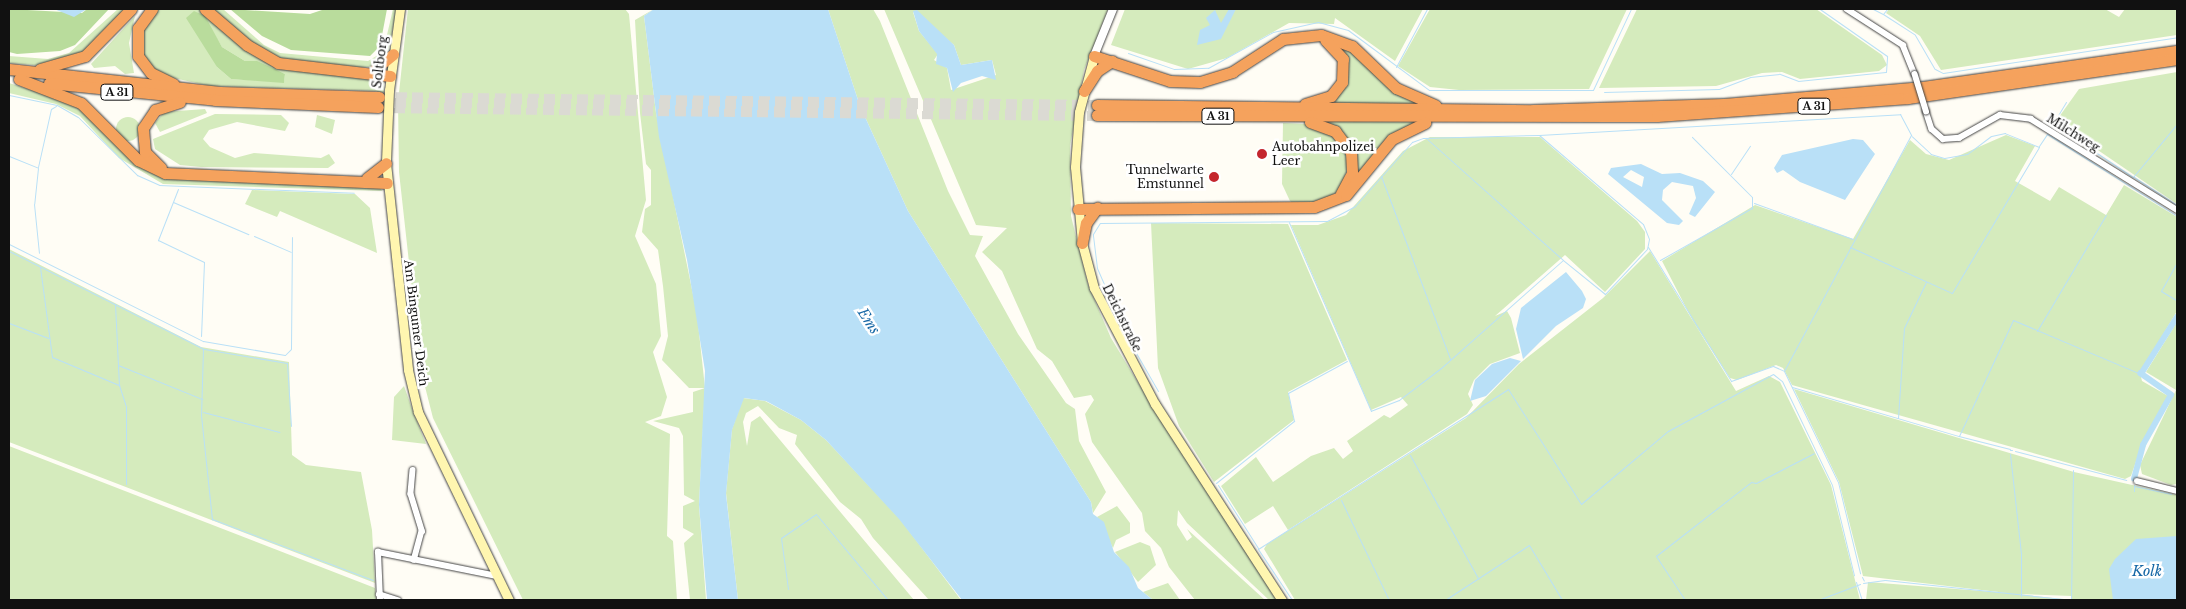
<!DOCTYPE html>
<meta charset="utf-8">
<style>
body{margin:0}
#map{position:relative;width:2186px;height:609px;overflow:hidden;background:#fffdf5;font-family:"Libre Baskerville",serif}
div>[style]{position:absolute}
.green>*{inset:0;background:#d5ebbd}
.round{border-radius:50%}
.forest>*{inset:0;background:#b9dc9c}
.water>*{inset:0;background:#b9e0f7}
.stream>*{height:1px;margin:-0.5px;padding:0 0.5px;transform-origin:0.5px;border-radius:0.5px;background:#b9e0f7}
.canal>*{height:5.5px;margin:-2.75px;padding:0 2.75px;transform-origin:2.75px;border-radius:2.75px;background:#b9e0f7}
.motorway-tunnel>*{height:11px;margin-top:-5.5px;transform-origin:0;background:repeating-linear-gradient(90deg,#dbdad3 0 11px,transparent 0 16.5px)}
.roads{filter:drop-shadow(0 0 1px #444) drop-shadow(0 0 1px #444)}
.minor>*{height:5.5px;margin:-2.75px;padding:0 2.75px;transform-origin:2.75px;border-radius:2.75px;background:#fff}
.tertiary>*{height:8px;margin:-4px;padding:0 4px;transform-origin:4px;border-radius:4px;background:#fff}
.secondary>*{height:9px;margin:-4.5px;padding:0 4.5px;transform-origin:4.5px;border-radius:4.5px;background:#fff6b0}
.motorway>*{height:11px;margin:-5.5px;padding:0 5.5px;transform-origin:5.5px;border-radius:5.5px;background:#f5a25d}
.bridges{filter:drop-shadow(0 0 1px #444) drop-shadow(0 0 1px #444)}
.minor-bridge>*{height:5.5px;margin:-2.75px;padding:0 2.75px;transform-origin:2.75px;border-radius:2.75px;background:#fff}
.dots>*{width:14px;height:14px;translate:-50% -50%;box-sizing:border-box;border:2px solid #fff;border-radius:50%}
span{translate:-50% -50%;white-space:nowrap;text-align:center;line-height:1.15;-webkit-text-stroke:5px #fff;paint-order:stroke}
.shield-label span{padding:1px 4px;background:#fff;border:1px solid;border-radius:4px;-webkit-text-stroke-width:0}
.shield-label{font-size:11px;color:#111;font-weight:700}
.street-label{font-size:12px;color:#111}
.poi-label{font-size:12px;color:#111}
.left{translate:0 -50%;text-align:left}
.right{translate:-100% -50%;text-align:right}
.water-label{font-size:14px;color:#1768a6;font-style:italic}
.frame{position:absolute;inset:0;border:10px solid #111;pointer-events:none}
</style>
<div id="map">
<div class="green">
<i style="clip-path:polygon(118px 9px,129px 9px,91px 49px,45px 66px,9px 63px,9px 56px,48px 59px,69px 53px)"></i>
<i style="clip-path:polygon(evenodd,158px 9px,199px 9px,253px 53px,384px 80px,384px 114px,377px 91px,210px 86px,160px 75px,144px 60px,140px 35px,158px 9px,204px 17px,222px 47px,245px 61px,285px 74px,284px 82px,231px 79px,217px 67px,204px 17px)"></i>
<i style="clip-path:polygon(211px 9px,223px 9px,264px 45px,280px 53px,368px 61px,383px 52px,393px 9px,397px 9px,388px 52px,371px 67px,356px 67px,292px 63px,261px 51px)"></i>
<i style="clip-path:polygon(408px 9px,625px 9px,629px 14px,646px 200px,635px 236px,656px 284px,661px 336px,653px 352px,667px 397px,661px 416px,645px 422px,670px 434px,667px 536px,673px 541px,677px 600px,523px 600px,433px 418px,421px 371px,399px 172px,398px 102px)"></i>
<i style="clip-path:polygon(654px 9px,644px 16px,656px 113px,697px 314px,705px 388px,689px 388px,662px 360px,668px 336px,663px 286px,658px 250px,642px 232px,645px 209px,651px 205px,651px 170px,646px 164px,640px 113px,635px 20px)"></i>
<i style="clip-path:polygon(828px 9px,873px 9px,880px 21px,948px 191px,970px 235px,983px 236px,975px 256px,1018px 334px,1066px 403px,1075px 409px,1079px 441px,1106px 492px,1093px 513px,1091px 502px,908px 211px,860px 106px)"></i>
<i style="clip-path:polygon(evenodd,884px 9px,1108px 9px,1084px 70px,1070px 146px,1071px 216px,1088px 285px,1111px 338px,1143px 391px,1278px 600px,1269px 600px,1187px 523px,1178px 510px,1177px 525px,1187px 541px,1192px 537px,1187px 529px,1265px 600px,1195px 600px,1169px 567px,1161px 548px,1145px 531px,1142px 513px,1092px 442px,1085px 414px,1094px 400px,1091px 395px,1074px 398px,1052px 361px,1037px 349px,1002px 271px,982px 252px,1007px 228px,976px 225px,884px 9px,913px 12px,954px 45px,961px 65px,992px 60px,996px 75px,951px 90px,947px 68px,934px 60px,938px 54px,919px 31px,913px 12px)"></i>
<i style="clip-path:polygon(1125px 9px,1423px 9px,1395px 61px,1335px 18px,1334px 24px,1289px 23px,1227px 58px,1188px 69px,1111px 45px)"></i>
<i style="clip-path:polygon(1430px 9px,1627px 9px,1589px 89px,1459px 90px,1430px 87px,1398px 66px)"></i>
<i style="clip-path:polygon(1637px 9px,1816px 9px,1882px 55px,1887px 65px,1879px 71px,1800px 79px,1782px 72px,1762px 73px,1716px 86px,1599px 88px)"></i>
<i style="clip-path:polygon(1889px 9px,2105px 9px,2119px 17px,2125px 9px,2177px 9px,2177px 35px,1941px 70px,1920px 36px,1886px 13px)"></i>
<i style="clip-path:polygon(135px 16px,129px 43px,134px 73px,125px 74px,115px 66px,94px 68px,91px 64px)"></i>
<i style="clip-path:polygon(1332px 39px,1341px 42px,1422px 104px,1334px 104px,1345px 79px)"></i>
<i style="clip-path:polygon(2177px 72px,2177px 204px,2061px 125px,2059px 117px,2079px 89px)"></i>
<i style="clip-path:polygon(9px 83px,75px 104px,146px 169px,380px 187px,382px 191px,163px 184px,119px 158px,80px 116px,56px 104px,9px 93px)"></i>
<i style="clip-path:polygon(205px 109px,207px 113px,160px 132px,155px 123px,164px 112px)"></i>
<i style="clip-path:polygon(215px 114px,281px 115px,289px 123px,285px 131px,237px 122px,209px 130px,203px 139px,210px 147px,235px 158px,254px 153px,321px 158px,329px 154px,335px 163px,328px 168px,201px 167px,180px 165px,155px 149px,153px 139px)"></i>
<i style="clip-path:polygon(317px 115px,335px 120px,332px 134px,315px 127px)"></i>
<i class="round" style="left:116px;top:117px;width:24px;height:24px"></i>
<i style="clip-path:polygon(1324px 121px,1414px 122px,1357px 183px,1356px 164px)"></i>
<i style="clip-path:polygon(1283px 123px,1307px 124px,1340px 139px,1350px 162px,1339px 191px,1323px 200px,1296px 205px,1290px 201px,1282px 184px)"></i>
<i style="clip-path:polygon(2006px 135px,2035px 146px,2015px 181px,2050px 201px,2059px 187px,2106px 215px,2124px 185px,2177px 217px,2177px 311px,2140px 373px,2142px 381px,2168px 396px,2142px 444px,2131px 476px,2125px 479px,1792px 385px,1783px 368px,1776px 365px,1737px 380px,1730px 378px,1694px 323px,1662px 261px,1755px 205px,1853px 239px,1910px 140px,1926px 154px,1949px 160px)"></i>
<i style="clip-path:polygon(1430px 137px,1540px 137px,1637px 221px,1645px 232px,1645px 249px,1605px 292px,1565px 255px,1495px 316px,1507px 311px,1511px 318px,1520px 353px,1490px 364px,1474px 380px,1468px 394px,1473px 405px,1467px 414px,1288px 530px,1273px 506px,1245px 524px,1221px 486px,1256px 457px,1273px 482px,1311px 456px,1334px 448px,1343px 459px,1353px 451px,1347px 441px,1384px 415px,1390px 418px,1408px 405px,1401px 397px,1371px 410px,1291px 225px,1318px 225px,1346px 215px,1403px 151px)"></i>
<i style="clip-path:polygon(252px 190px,355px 194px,370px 208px,377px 253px,280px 211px,277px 217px,245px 204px)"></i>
<i style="clip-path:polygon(1151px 223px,1288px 224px,1347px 360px,1288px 392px,1294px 420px,1214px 482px,1179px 426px,1158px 368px)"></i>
<i style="clip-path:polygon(9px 249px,201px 347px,289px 362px,292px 455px,306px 465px,361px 472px,372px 530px,375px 583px,9px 442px)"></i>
<i style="clip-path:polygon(1650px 251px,1736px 391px,1769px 376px,1780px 382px,1831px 485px,1860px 600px,1295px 600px,1264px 549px,1267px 544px,1466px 418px,1519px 364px,1603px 298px)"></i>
<i style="clip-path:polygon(2177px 322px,2177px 484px,2171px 485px,2142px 474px,2140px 465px,2176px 390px,2146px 372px)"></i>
<i style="clip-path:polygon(404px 386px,414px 414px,426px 444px,392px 440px,394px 397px)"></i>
<i style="clip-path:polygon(705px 388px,699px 505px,706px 600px,690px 600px,684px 543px,694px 534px,683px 528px,683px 506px,695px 501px,684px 495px,683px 436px,679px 428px,653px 421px,693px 412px,693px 392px)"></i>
<i style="clip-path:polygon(1794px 389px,2074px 472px,2177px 495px,2177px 600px,2072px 600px,2072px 596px,2017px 594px,2071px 600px,1866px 600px,1868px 582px,2007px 593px,1863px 576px,1839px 482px)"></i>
<i style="clip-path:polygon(743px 398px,765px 401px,801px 420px,826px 440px,900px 519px,961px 600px,929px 600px,873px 538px,861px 519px,840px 502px,795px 444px,797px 435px,779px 428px,758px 406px,746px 413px,743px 422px,747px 446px,751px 422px,760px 416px,914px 600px,738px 600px,726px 493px,732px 429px)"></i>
<i style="clip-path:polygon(9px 446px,375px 588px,376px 600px,9px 600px)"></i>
<i style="clip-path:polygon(1117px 506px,1130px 523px,1130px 533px,1116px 540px,1113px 548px,1097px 517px)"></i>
<i style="clip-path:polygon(1140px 542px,1150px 546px,1156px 565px,1138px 582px,1115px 552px)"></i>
<i style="clip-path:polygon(1168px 583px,1180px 600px,1153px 600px,1143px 592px)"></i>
</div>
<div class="forest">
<i style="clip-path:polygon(9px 9px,82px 13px,87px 9px,109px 9px,75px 45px,60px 51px,17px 54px,9px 52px)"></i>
<i style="clip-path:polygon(230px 9px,310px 14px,325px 9px,387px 9px,380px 46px,370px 56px,291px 50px,262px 36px)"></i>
<i style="clip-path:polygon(194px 11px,205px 16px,222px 47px,245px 61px,257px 61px,285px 74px,284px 83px,231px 79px,217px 67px,186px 18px)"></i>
</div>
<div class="water">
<i style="clip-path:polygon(54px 9px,87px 9px,74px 17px)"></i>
<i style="clip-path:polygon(654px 9px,828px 9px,860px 106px,908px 211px,1091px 502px,1093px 514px,1104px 522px,1114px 552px,1129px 567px,1138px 588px,1153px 600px,962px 600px,899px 519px,826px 440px,801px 420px,766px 401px,744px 398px,732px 430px,726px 494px,738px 600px,707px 600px,699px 505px,705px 371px,687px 260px,659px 137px,644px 16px)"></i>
<i style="clip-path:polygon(1229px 9px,1236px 9px,1221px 39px,1197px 45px,1200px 30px,1210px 25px,1206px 18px,1215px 10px,1221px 23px)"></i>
<i style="clip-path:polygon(917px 10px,954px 45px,961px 65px,992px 60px,996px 80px,982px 76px,961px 83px,953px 92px,947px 68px,936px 64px,937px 54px,919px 31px,913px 11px)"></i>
<i style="clip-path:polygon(1853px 139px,1863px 140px,1875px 154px,1845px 200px,1800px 182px,1783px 170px,1777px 173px,1774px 168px,1782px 155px)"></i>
<i style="clip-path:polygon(evenodd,1641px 164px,1662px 174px,1680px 173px,1703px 181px,1715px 192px,1695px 217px,1689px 214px,1696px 198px,1693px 186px,1672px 182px,1663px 190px,1662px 200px,1683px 221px,1679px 225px,1667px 223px,1608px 174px,1611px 168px,1641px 164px,1631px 170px,1644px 177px,1642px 187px,1623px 177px,1631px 170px)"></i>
<i style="clip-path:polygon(1566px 272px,1582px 291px,1586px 299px,1583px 308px,1556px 326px,1523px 359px,1516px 329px,1521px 308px)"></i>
<i style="clip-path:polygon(1510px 358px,1521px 361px,1486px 396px,1470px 401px,1475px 380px,1492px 364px)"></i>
<i style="clip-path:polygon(2177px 536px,2177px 600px,2113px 600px,2109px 569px,2115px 559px,2136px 539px)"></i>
</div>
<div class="stream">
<i style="left:1873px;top:9px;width:11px;rotate:27deg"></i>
<i style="left:1883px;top:14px;width:6px;rotate:-51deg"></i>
<i style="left:1883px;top:14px;width:38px;rotate:33deg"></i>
<i style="left:1915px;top:35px;width:39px;rotate:60deg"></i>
<i style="left:1935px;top:69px;width:9px;rotate:27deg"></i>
<i style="left:1943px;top:73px;width:237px;rotate:-8.7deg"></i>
<i style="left:1128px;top:53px;width:49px;rotate:19.2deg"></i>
<i style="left:1174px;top:69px;width:34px;rotate:-2deg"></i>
<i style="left:1208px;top:68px;width:74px;rotate:-29deg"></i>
<i style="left:1273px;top:32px;width:46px;rotate:-12.5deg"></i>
<i style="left:1318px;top:22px;width:31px;rotate:15deg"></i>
<i style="left:1348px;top:30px;width:101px;rotate:36.5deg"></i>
<i style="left:1429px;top:90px;width:164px"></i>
<i style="left:1593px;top:90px;width:89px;rotate:-64.9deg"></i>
<i style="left:1396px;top:67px;width:66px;rotate:-61.9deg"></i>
<i style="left:1604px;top:92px;width:115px;rotate:-1.5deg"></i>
<i style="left:1719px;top:89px;width:33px;rotate:-21deg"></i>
<i style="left:1750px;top:77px;width:30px;rotate:-6deg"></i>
<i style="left:1780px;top:74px;width:19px;rotate:21deg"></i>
<i style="left:1798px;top:81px;width:88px;rotate:-5.8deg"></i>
<i style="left:1886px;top:72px;width:16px;rotate:-86deg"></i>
<i style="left:1887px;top:56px;width:82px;rotate:-145deg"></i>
<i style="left:9px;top:95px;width:49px;rotate:11.8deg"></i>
<i style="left:57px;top:105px;width:24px;rotate:30deg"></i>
<i style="left:78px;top:117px;width:83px;rotate:44.5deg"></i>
<i style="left:137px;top:175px;width:24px;rotate:24deg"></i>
<i style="left:159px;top:185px;width:195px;rotate:2.3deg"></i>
<i style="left:2066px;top:102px;width:26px;rotate:121deg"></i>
<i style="left:2053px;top:124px;width:96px;rotate:33.5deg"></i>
<i style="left:2133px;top:177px;width:69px;rotate:-50.3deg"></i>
<i style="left:1539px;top:135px;width:362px;rotate:-3.3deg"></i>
<i style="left:1900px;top:114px;width:24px;rotate:62deg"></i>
<i style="left:1911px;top:135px;width:268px;rotate:118.3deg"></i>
<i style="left:1426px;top:138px;width:183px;rotate:41.7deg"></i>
<i style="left:2039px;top:146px;width:14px;rotate:-56deg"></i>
<i style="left:2047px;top:134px;width:154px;rotate:32.2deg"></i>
<i style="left:9px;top:156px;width:31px;rotate:22deg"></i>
<i style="left:38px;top:168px;width:36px;rotate:96deg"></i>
<i style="left:34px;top:204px;width:49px;rotate:84.2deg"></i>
<i style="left:38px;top:167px;width:59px;rotate:-77.4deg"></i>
<i style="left:51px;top:109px;width:6px;rotate:-31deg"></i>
<i style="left:1731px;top:174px;width:34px;rotate:-56deg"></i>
<i style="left:1381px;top:176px;width:196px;rotate:69.3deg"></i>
<i style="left:2134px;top:177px;width:51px;rotate:33.1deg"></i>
<i style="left:178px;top:189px;width:55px;rotate:111.4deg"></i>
<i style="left:158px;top:240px;width:51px;rotate:25.6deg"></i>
<i style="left:204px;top:262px;width:74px;rotate:92.3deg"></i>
<i style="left:173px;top:202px;width:82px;rotate:23.1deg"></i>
<i style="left:1754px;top:203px;width:105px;rotate:20deg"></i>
<i style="left:254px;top:236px;width:40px;rotate:23.4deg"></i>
<i style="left:9px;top:244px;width:217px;rotate:26.6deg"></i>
<i style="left:203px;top:341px;width:83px;rotate:9.7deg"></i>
<i style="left:285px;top:355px;width:8px;rotate:-45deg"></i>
<i style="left:291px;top:349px;width:112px;rotate:-89.5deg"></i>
<i style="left:1648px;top:247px;width:158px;rotate:58.2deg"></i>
<i style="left:1731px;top:381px;width:45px;rotate:-19.7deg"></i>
<i style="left:1773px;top:366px;width:12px;rotate:24deg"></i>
<i style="left:1784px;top:371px;width:123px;rotate:64.1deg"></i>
<i style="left:1838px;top:482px;width:94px;rotate:76.4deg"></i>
<i style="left:1850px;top:247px;width:112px;rotate:24.3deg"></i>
<i style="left:1952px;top:293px;width:170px;rotate:-59.2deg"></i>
<i style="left:2039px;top:147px;width:37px;rotate:-158deg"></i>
<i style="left:2005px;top:133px;width:14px;rotate:168deg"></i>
<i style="left:1991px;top:136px;width:30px;rotate:143deg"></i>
<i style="left:1967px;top:154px;width:23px;rotate:170deg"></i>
<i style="left:1944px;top:158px;width:14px;rotate:-163deg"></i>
<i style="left:1931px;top:154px;width:26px;rotate:-137deg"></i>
<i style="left:9px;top:251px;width:218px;rotate:26.7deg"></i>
<i style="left:204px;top:349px;width:84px;rotate:9.6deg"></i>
<i style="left:287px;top:363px;width:63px;rotate:86.4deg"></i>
<i style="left:1660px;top:260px;width:106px;rotate:-29.5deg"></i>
<i style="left:1752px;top:208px;width:11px;rotate:-90deg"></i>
<i style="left:1752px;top:197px;width:85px;rotate:-135deg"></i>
<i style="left:40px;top:267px;width:91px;rotate:82.4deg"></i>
<i style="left:52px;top:357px;width:73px;rotate:22.7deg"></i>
<i style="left:2176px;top:300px;width:17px;rotate:-149deg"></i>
<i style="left:2161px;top:291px;width:33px;rotate:-61deg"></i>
<i style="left:115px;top:304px;width:81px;rotate:87.2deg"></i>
<i style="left:119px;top:385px;width:23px;rotate:72deg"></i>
<i style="left:126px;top:407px;width:77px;rotate:90deg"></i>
<i style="left:9px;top:323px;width:42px;rotate:21deg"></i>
<i style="left:2037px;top:331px;width:135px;rotate:-59.3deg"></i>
<i style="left:203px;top:349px;width:66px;rotate:91.7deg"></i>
<i style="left:201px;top:415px;width:105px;rotate:84deg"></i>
<i style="left:212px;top:519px;width:172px;rotate:20.8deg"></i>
<i style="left:118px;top:365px;width:91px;rotate:22deg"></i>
<i style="left:1792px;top:387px;width:174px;rotate:16.4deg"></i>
<i style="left:1158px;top:391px;width:62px;rotate:-119.9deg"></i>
<i style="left:1127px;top:337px;width:75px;rotate:-113.5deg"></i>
<i style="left:1097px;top:268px;width:34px;rotate:-97deg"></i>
<i style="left:1093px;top:234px;width:13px;rotate:-58deg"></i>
<i style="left:1100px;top:223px;width:227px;rotate:-0.5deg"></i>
<i style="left:1327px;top:221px;width:32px;rotate:-28deg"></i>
<i style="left:1355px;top:206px;width:86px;rotate:-48.3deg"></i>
<i style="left:1412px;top:142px;width:12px;rotate:-20deg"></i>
<i style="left:1423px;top:138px;width:116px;rotate:-1.5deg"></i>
<i style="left:1539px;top:135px;width:137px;rotate:40.6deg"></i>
<i style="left:1643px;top:224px;width:16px;rotate:68deg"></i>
<i style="left:1649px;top:239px;width:10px;rotate:101deg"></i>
<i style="left:1647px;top:249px;width:62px;rotate:133deg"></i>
<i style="left:1605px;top:294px;width:54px;rotate:-141deg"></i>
<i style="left:1563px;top:260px;width:163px;rotate:138.5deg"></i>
<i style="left:1441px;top:368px;width:53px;rotate:142.7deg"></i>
<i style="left:1399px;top:400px;width:30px;rotate:159deg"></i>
<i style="left:1371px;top:411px;width:206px;rotate:-113.5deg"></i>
<i style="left:203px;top:412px;width:79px;rotate:14.7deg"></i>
<i style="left:1898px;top:418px;width:90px;rotate:-86.2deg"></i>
<i style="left:1904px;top:328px;width:51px;rotate:-64.4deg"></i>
<i style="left:2010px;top:449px;width:53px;rotate:-165.7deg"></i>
<i style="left:1959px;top:436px;width:128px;rotate:-65deg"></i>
<i style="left:2013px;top:320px;width:139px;rotate:22.9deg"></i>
<i style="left:2010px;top:450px;width:2px"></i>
<i style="left:2015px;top:451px;width:115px;rotate:14.6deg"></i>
<i style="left:2010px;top:454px;width:100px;rotate:83.7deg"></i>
<i style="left:2021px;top:553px;width:43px;rotate:90deg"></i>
<i style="left:1410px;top:455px;width:141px;rotate:61.1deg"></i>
<i style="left:2132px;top:479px;width:2px;rotate:27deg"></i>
<i style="left:1216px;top:483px;width:100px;rotate:-38.5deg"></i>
<i style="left:1294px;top:421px;width:29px;rotate:-102deg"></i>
<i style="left:1288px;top:393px;width:67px;rotate:-28.5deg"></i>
<i style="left:1218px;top:485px;width:75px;rotate:57.6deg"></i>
<i style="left:2134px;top:486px;width:38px;rotate:12deg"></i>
<i style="left:2134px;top:491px;width:6px;rotate:-90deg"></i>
<i style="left:1341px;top:500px;width:111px;rotate:64.4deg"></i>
<i style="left:1862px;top:577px;width:4px;rotate:63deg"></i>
<i style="left:1856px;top:582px;width:19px;rotate:72deg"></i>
<i style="left:1863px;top:583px;width:22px;rotate:-8deg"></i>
<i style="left:1885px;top:580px;width:187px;rotate:6.1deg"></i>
<i style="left:2071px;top:600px;width:130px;rotate:-89.1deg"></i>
<i style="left:788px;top:589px;width:51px;rotate:-97.8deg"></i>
<i style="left:781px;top:538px;width:42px;rotate:-34.4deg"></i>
<i style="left:816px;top:514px;width:112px;rotate:50.1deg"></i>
<i style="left:1292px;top:600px;width:61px;rotate:-123.7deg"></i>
<i style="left:1258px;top:549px;width:297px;rotate:-32.6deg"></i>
<i style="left:1508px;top:389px;width:136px;rotate:57.6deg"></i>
<i style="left:1581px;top:504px;width:114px;rotate:-40deg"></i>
<i style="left:1668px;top:431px;width:119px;rotate:-28.5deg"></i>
<i style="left:1773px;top:374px;width:11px;rotate:38deg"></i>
<i style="left:1782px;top:381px;width:115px;rotate:64.3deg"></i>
<i style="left:1832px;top:485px;width:93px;rotate:76.3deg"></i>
<i style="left:1445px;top:600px;width:100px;rotate:-33.2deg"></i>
<i style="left:1529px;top:545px;width:64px;rotate:59deg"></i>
<i style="left:1685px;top:600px;width:53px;rotate:-123.4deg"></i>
<i style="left:1656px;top:556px;width:120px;rotate:-37.9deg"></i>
<i style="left:1751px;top:482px;width:5px;rotate:11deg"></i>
<i style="left:1756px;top:483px;width:65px;rotate:-27.3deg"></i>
<i style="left:1818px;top:600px;width:45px;rotate:-20.9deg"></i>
</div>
<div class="canal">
<i style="left:2134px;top:479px;width:35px;rotate:-75deg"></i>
<i style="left:2143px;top:445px;width:57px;rotate:-60.8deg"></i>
<i style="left:2171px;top:395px;width:37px;rotate:-145deg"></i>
<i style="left:2141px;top:374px;width:67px;rotate:-57.7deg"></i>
</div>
<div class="motorway-tunnel">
<i style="left:379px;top:97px;width:718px;rotate:0.64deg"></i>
<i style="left:378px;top:107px;width:719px;rotate:0.64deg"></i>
</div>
<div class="roads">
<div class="minor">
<i style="left:1847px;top:9px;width:67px;rotate:32.7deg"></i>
<i style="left:1903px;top:45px;width:31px;rotate:68deg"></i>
<i style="left:1926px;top:111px;width:19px;rotate:72deg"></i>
<i style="left:1932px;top:129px;width:15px;rotate:42deg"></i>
<i style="left:1943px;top:139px;width:16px;rotate:-4deg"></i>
<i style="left:1959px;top:138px;width:47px;rotate:-29.3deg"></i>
<i style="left:2000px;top:115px;width:31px;rotate:7deg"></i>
<i style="left:2031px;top:119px;width:172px;rotate:31.9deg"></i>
<i style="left:413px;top:470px;width:24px;rotate:95deg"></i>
<i style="left:411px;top:494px;width:39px;rotate:73deg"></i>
<i style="left:422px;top:531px;width:30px;rotate:105deg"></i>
<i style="left:2137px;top:481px;width:41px;rotate:14deg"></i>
<i style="left:379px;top:594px;width:20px;rotate:18deg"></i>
<i style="left:380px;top:600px;width:48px;rotate:-92.4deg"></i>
<i style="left:378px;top:552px;width:121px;rotate:11.4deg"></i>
</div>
<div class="tertiary">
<i style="left:1094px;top:56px;width:51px;rotate:-68deg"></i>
</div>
<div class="secondary">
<i style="left:400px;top:9px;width:82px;rotate:97.7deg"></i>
<i style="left:389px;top:90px;width:73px;rotate:92.4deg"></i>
<i style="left:386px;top:163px;width:208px;rotate:83.9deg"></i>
<i style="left:408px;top:370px;width:43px;rotate:76.6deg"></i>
<i style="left:418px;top:412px;width:209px;rotate:64.2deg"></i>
<i style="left:1094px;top:56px;width:58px;rotate:105deg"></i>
<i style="left:1079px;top:112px;width:55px;rotate:94.2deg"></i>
<i style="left:1075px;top:167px;width:76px;rotate:84.7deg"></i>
<i style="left:1082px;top:243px;width:47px;rotate:75.1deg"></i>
<i style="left:1094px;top:288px;width:131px;rotate:62.3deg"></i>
<i style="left:1155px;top:404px;width:234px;rotate:57.1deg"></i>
</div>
<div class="motorway">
<i style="left:152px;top:9px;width:24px;rotate:126deg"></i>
<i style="left:138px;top:28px;width:28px;rotate:90deg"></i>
<i style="left:138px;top:56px;width:21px;rotate:53deg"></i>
<i style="left:151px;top:73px;width:25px;rotate:26deg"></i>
<i style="left:205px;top:9px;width:55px;rotate:40.6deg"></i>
<i style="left:247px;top:45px;width:36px;rotate:30deg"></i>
<i style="left:278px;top:63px;width:113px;rotate:6.6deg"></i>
<i style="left:1094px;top:56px;width:80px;rotate:18.2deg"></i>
<i style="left:1170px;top:81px;width:30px;rotate:2deg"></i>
<i style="left:1200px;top:82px;width:34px;rotate:-17deg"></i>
<i style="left:1232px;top:72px;width:61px;rotate:-32.9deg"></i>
<i style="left:1283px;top:39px;width:38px;rotate:-6deg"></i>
<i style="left:1321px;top:35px;width:33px;rotate:20deg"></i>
<i style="left:1352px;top:46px;width:61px;rotate:43.7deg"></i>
<i style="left:1396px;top:88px;width:43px;rotate:23.6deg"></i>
<i style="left:376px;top:68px;width:22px;rotate:-39deg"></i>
<i style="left:9px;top:69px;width:212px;rotate:6.2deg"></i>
<i style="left:220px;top:92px;width:159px;rotate:1.8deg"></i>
<i style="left:40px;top:69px;width:47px;rotate:-16.1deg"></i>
<i style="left:85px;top:56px;width:66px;rotate:-45.6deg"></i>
<i style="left:19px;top:79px;width:66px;rotate:21.2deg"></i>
<i style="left:81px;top:103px;width:81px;rotate:45deg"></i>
<i style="left:138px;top:160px;width:30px;rotate:26deg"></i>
<i style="left:165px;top:173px;width:222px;rotate:2.6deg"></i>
<i style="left:49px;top:83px;width:167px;rotate:5.8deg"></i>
<i style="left:215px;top:100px;width:163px;rotate:2.5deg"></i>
<i style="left:1084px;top:91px;width:24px;rotate:-57deg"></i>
<i style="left:1097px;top:71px;width:18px;rotate:-34deg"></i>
<i style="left:1305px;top:104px;width:27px;rotate:-17deg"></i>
<i style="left:1331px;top:96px;width:18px;rotate:-52deg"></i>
<i style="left:1342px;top:82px;width:23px;rotate:-88deg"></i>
<i style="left:1343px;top:59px;width:26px;rotate:-133deg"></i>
<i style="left:1097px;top:105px;width:436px;rotate:0.7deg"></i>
<i style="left:1533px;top:110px;width:191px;rotate:-1.8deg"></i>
<i style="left:1724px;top:104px;width:200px;rotate:-4.9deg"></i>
<i style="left:1923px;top:87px;width:257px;rotate:-8.1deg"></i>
<i style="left:1097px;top:115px;width:560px;rotate:0.1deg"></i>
<i style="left:1657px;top:116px;width:252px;rotate:-4.1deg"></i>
<i style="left:1908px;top:98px;width:272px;rotate:-8.2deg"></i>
<i style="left:1310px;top:122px;width:27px;rotate:20deg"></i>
<i style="left:1335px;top:131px;width:26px;rotate:53deg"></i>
<i style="left:1351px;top:152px;width:21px;rotate:87deg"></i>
<i style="left:1352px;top:173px;width:24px;rotate:118deg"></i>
<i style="left:161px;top:168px;width:23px;rotate:-135deg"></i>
<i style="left:145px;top:152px;width:24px;rotate:-95deg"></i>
<i style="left:143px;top:128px;width:22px;rotate:-56deg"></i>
<i style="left:155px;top:110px;width:26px;rotate:-18deg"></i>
<i style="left:367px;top:178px;width:24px;rotate:-38deg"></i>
<i style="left:1078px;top:209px;width:236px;rotate:-0.5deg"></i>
<i style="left:1314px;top:207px;width:34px;rotate:-21deg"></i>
<i style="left:1346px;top:195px;width:72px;rotate:-50.6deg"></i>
<i style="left:1392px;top:139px;width:37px;rotate:-26deg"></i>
<i style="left:1082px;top:243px;width:20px;rotate:-79deg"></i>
<i style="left:1086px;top:223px;width:19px;rotate:-54deg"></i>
</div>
</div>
<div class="bridges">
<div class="minor-bridge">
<i style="left:1915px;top:74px;width:39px;rotate:73deg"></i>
</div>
</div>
<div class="dots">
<i style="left:1262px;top:154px;background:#c4262e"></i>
<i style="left:1214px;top:177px;background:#c4262e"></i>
</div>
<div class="shield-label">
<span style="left:117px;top:92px">A 31</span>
<span style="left:1814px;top:106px">A 31</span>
<span style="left:1218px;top:116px">A 31</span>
</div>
<div class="street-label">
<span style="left:380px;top:62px;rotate:-83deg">Soltborg</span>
<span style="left:2073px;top:133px;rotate:32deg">Milchweg</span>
<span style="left:1122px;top:318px;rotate:64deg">Deichstraße</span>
<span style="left:416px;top:323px;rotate:83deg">Am Bingumer Deich</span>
</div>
<div class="poi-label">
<span class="left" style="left:1272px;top:154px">Autobahnpolizei<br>Leer</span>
<span class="right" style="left:1204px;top:177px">Tunnelwarte<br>Emstunnel</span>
</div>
<div class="water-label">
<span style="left:869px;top:321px;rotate:57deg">Ems</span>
<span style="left:2147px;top:571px">Kolk</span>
</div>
<div class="frame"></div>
</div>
